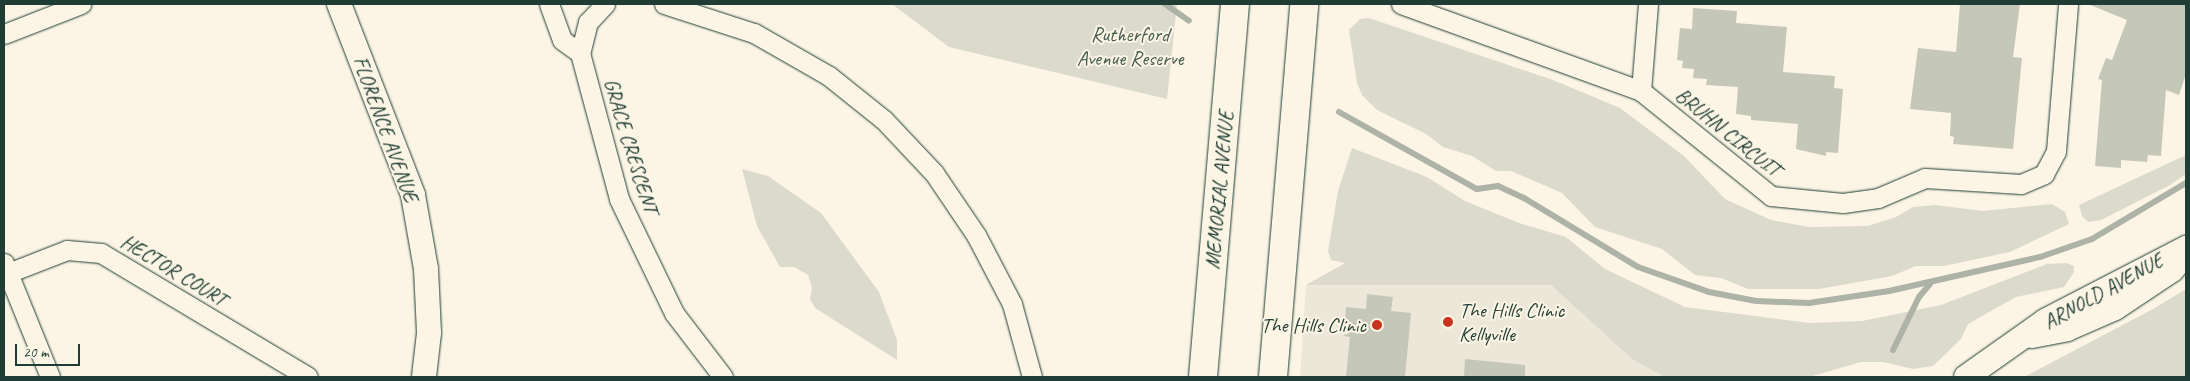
<!DOCTYPE html>
<style>
body{margin:0}
#map{position:relative;width:2190px;height:381px;overflow:hidden;background:#fcf5e5;font-family:Caveat,sans-serif}
div>[style]{position:absolute}
.built>*{inset:0;background:#ece7d8}
.green>*{inset:0;background:#dcdacc}
.stream>*{height:6px;margin:-3px;padding:0 3px;transform-origin:3px;border-radius:3px;background:#aeb3a7}
.building>*{inset:0;background:#c5c7b9}
.roads{filter:drop-shadow(0 0 1px #1f3d34) drop-shadow(0 0 1px #1f3d34)}
.minor>*{height:19px;margin:-9.5px;padding:0 9.5px;transform-origin:9.5px;border-radius:9.5px;background:#fcf5e5}
.tertiary>*{height:24px;margin:-12px;padding:0 12px;transform-origin:12px;border-radius:12px;background:#fcf5e5}
.primary>*{height:28px;margin:-14px;padding:0 14px;transform-origin:14px;border-radius:14px;background:#fcf5e5}
.dots>*{width:14px;height:14px;translate:-50% -50%;box-sizing:border-box;border:2px solid #fcf5e5;border-radius:50%}
span{translate:-50% -50%;white-space:nowrap;text-align:center;line-height:1.15;-webkit-text-stroke:4px #fcf5e5;paint-order:stroke}
.park-label{font-size:21px;color:#455c52}
.street-label{font-size:21px;color:#1f3d34}
.poi-label{font-size:21px;color:#1f3d34}
.left{translate:0 -50%;text-align:left}
.right{translate:-100% -50%;text-align:right}
.frame{position:absolute;inset:0;border:5px solid #1f3d34;pointer-events:none}
.scale{position:absolute;left:15px;top:344px;width:65px;height:22px;box-sizing:border-box;border:2px solid #1f3d34;border-top:0;padding-left:6px;font-size:15px;line-height:18px;white-space:nowrap;color:#1f3d34;-webkit-text-stroke:4px #fcf5e5;paint-order:stroke}
</style>
<div id="map">
<div class="built">
<i style="clip-path:polygon(1306px 285px,1551px 285px,1633px 360px,1665px 377px,1300px 377px)"></i>
</div>
<div class="green">
<i style="clip-path:polygon(892px 4px,1177px 4px,1167px 99px,949px 47px)"></i>
<i style="clip-path:polygon(1369px 18px,1553px 80px,1620px 108px,1684px 156px,1725px 199px,1771px 220px,1809px 227px,1868px 226px,1896px 217px,1913px 207px,1936px 205px,1983px 211px,2052px 204px,2065px 212px,2069px 224px,2010px 252px,1944px 266px,1916px 266px,1892px 276px,1819px 289px,1748px 289px,1721px 278px,1695px 275px,1662px 249px,1595px 227px,1562px 193px,1511px 171px,1496px 171px,1472px 156px,1443px 147px,1426px 134px,1377px 110px,1362px 95px,1357px 83px,1349px 30px,1360px 19px)"></i>
<i style="clip-path:polygon(1352px 148px,1427px 177px,1465px 201px,1519px 223px,1566px 237px,1605px 269px,1685px 307px,1810px 323px,1862px 321px,1941px 305px,2047px 264px,2066px 263px,2074px 266px,2074px 272px,2064px 287px,2016px 297px,1968px 324px,1961px 339px,1933px 366px,1913px 369px,1883px 362px,1861px 362px,1809px 377px,1665px 377px,1633px 360px,1551px 285px,1306px 285px,1345px 263px,1331px 260px,1328px 251px,1338px 191px)"></i>
<i style="clip-path:polygon(2186px 155px,2186px 174px,2170px 185px,2101px 220px,2088px 222px,2082px 216px,2079px 205px)"></i>
<i style="clip-path:polygon(742px 169px,768px 176px,821px 213px,879px 292px,897px 340px,897px 360px,815px 308px,810px 299px,812px 288px,808px 275px,794px 267px,780px 267px,757px 226px)"></i>
<i style="clip-path:polygon(2186px 289px,2186px 377px,2024px 377px,2153px 309px)"></i>
</div>
<div class="stream">
<i style="left:1165px;top:4px;width:29px;rotate:35deg"></i>
<i style="left:1339px;top:112px;width:158px;rotate:29.2deg"></i>
<i style="left:1477px;top:189px;width:21px;rotate:-8deg"></i>
<i style="left:1498px;top:186px;width:29px;rotate:25deg"></i>
<i style="left:1524px;top:198px;width:133px;rotate:31.2deg"></i>
<i style="left:1638px;top:267px;width:75px;rotate:19.4deg"></i>
<i style="left:1709px;top:292px;width:48px;rotate:10.8deg"></i>
<i style="left:1756px;top:301px;width:53px;rotate:2.2deg"></i>
<i style="left:1809px;top:303px;width:81px;rotate:-8.5deg"></i>
<i style="left:1889px;top:291px;width:155px;rotate:-12.7deg"></i>
<i style="left:2040px;top:257px;width:55px;rotate:-19.1deg"></i>
<i style="left:2092px;top:239px;width:109px;rotate:-30.8deg"></i>
<i style="left:1893px;top:350px;width:59px;rotate:-63.9deg"></i>
<i style="left:1919px;top:297px;width:17px;rotate:-50deg"></i>
</div>
<div class="building">
<i style="clip-path:polygon(1960px 4px,2020px 4px,2013px 57px,2022px 58px,2013px 149px,1953px 144px,1954px 137px,1950px 136px,1951px 113px,1910px 109px,1918px 48px,1956px 52px)"></i>
<i style="clip-path:polygon(2088px 4px,2186px 4px,2186px 74px,2179px 95px,2166px 90px,2161px 156px,2148px 155px,2147px 162px,2121px 160px,2121px 168px,2095px 166px,2102px 80px,2098px 79px,2106px 58px,2112px 60px,2127px 20px)"></i>
<i style="clip-path:polygon(1693px 8px,1737px 11px,1736px 23px,1787px 27px,1783px 72px,1835px 76px,1834px 88px,1843px 89px,1838px 153px,1826px 152px,1826px 156px,1796px 149px,1798px 124px,1751px 120px,1751px 116px,1736px 114px,1738px 87px,1706px 85px,1707px 79px,1693px 78px,1694px 69px,1682px 68px,1683px 61px,1677px 60px,1680px 28px,1692px 29px)"></i>
<i style="clip-path:polygon(1367px 294px,1393px 297px,1391px 311px,1411px 313px,1405px 377px,1346px 377px,1350px 337px,1344px 336px,1346px 307px,1366px 309px)"></i>
<i style="clip-path:polygon(1465px 359px,1525px 365px,1525px 377px,1464px 377px)"></i>
</div>
<div class="roads">
<div class="minor">
<i style="left:549px;top:4px;width:38px;rotate:70deg"></i>
<i style="left:562px;top:40px;width:22px;rotate:36deg"></i>
<i style="left:605px;top:4px;width:25px;rotate:133deg"></i>
<i style="left:588px;top:22px;width:32px;rotate:104deg"></i>
<i style="left:580px;top:53px;width:151px;rotate:75deg"></i>
<i style="left:619px;top:199px;width:127px;rotate:64.2deg"></i>
<i style="left:674px;top:313px;width:81px;rotate:52.6deg"></i>
<i style="left:664px;top:4px;width:95px;rotate:17.9deg"></i>
<i style="left:754px;top:33px;width:86px;rotate:29.8deg"></i>
<i style="left:829px;top:76px;width:70px;rotate:38.7deg"></i>
<i style="left:884px;top:120px;width:73px;rotate:46.7deg"></i>
<i style="left:934px;top:173px;width:75px;rotate:55.9deg"></i>
<i style="left:976px;top:235px;width:78px;rotate:62.4deg"></i>
<i style="left:1012px;top:304px;width:76px;rotate:74.7deg"></i>
<i style="left:1401px;top:4px;width:255px;rotate:19.9deg"></i>
<i style="left:1641px;top:91px;width:167px;rotate:38.9deg"></i>
<i style="left:1771px;top:196px;width:72px;rotate:5.6deg"></i>
<i style="left:1843px;top:203px;width:35px;rotate:-8deg"></i>
<i style="left:1878px;top:198px;width:51px;rotate:-23.1deg"></i>
<i style="left:1925px;top:178px;width:96px;rotate:3.6deg"></i>
<i style="left:2021px;top:184px;width:25px;rotate:-23deg"></i>
<i style="left:2044px;top:174px;width:26px;rotate:-62deg"></i>
<i style="left:2056px;top:151px;width:147px;rotate:-85.3deg"></i>
<i style="left:4px;top:34px;width:83px;rotate:-21.3deg"></i>
<i style="left:1641px;top:91px;width:87px;rotate:-85.4deg"></i>
<i style="left:4px;top:263px;width:123px;rotate:68deg"></i>
<i style="left:8px;top:273px;width:63px;rotate:-21.3deg"></i>
<i style="left:67px;top:250px;width:34px;rotate:5deg"></i>
<i style="left:101px;top:253px;width:241px;rotate:30.9deg"></i>
</div>
<div class="tertiary">
<i style="left:339px;top:4px;width:205px;rotate:68.8deg"></i>
<i style="left:413px;top:195px;width:75px;rotate:80deg"></i>
<i style="left:426px;top:269px;width:64px;rotate:87.3deg"></i>
<i style="left:429px;top:333px;width:44px;rotate:96.5deg"></i>
<i style="left:2032px;top:336px;width:36px;rotate:-11deg"></i>
<i style="left:2067px;top:329px;width:52px;rotate:-23.6deg"></i>
<i style="left:2115px;top:308px;width:69px;rotate:-33.7deg"></i>
<i style="left:2172px;top:270px;width:21px;rotate:-49deg"></i>
<i style="left:1966px;top:377px;width:97px;rotate:-35.3deg"></i>
<i style="left:2045px;top:321px;width:159px;rotate:-27.4deg"></i>
</div>
<div class="primary">
<i style="left:1203px;top:377px;width:374px;rotate:-85.1deg"></i>
<i style="left:1273px;top:377px;width:374px;rotate:-85.2deg"></i>
</div>
</div>
<div class="dots">
<i style="left:1448px;top:322px;background:#c8321e"></i>
<i style="left:1377px;top:325px;background:#c8321e"></i>
</div>
<div class="park-label">
<span style="left:1130px;top:46px">Rutherford<br>Avenue Reserve</span>
</div>
<div class="street-label">
<span style="left:386px;top:129px;rotate:70deg">FLORENCE AVENUE</span>
<span style="left:1728px;top:132px;rotate:39deg">BRUHN CIRCUIT</span>
<span style="left:631px;top:146px;rotate:73deg">GRACE CRESCENT</span>
<span style="left:1219px;top:190px;rotate:-85deg">MEMORIAL AVENUE</span>
<span style="left:174px;top:270px;rotate:31deg">HECTOR COURT</span>
<span style="left:2103px;top:291px;rotate:-29deg">ARNOLD AVENUE</span>
</div>
<div class="poi-label">
<span class="left" style="left:1459px;top:322px">The Hills Clinic<br>Kellyville</span>
<span class="right" style="left:1366px;top:325px">The Hills Clinic</span>
</div>
<div class="frame"></div>
<div class="scale">20 m</div>
</div>
